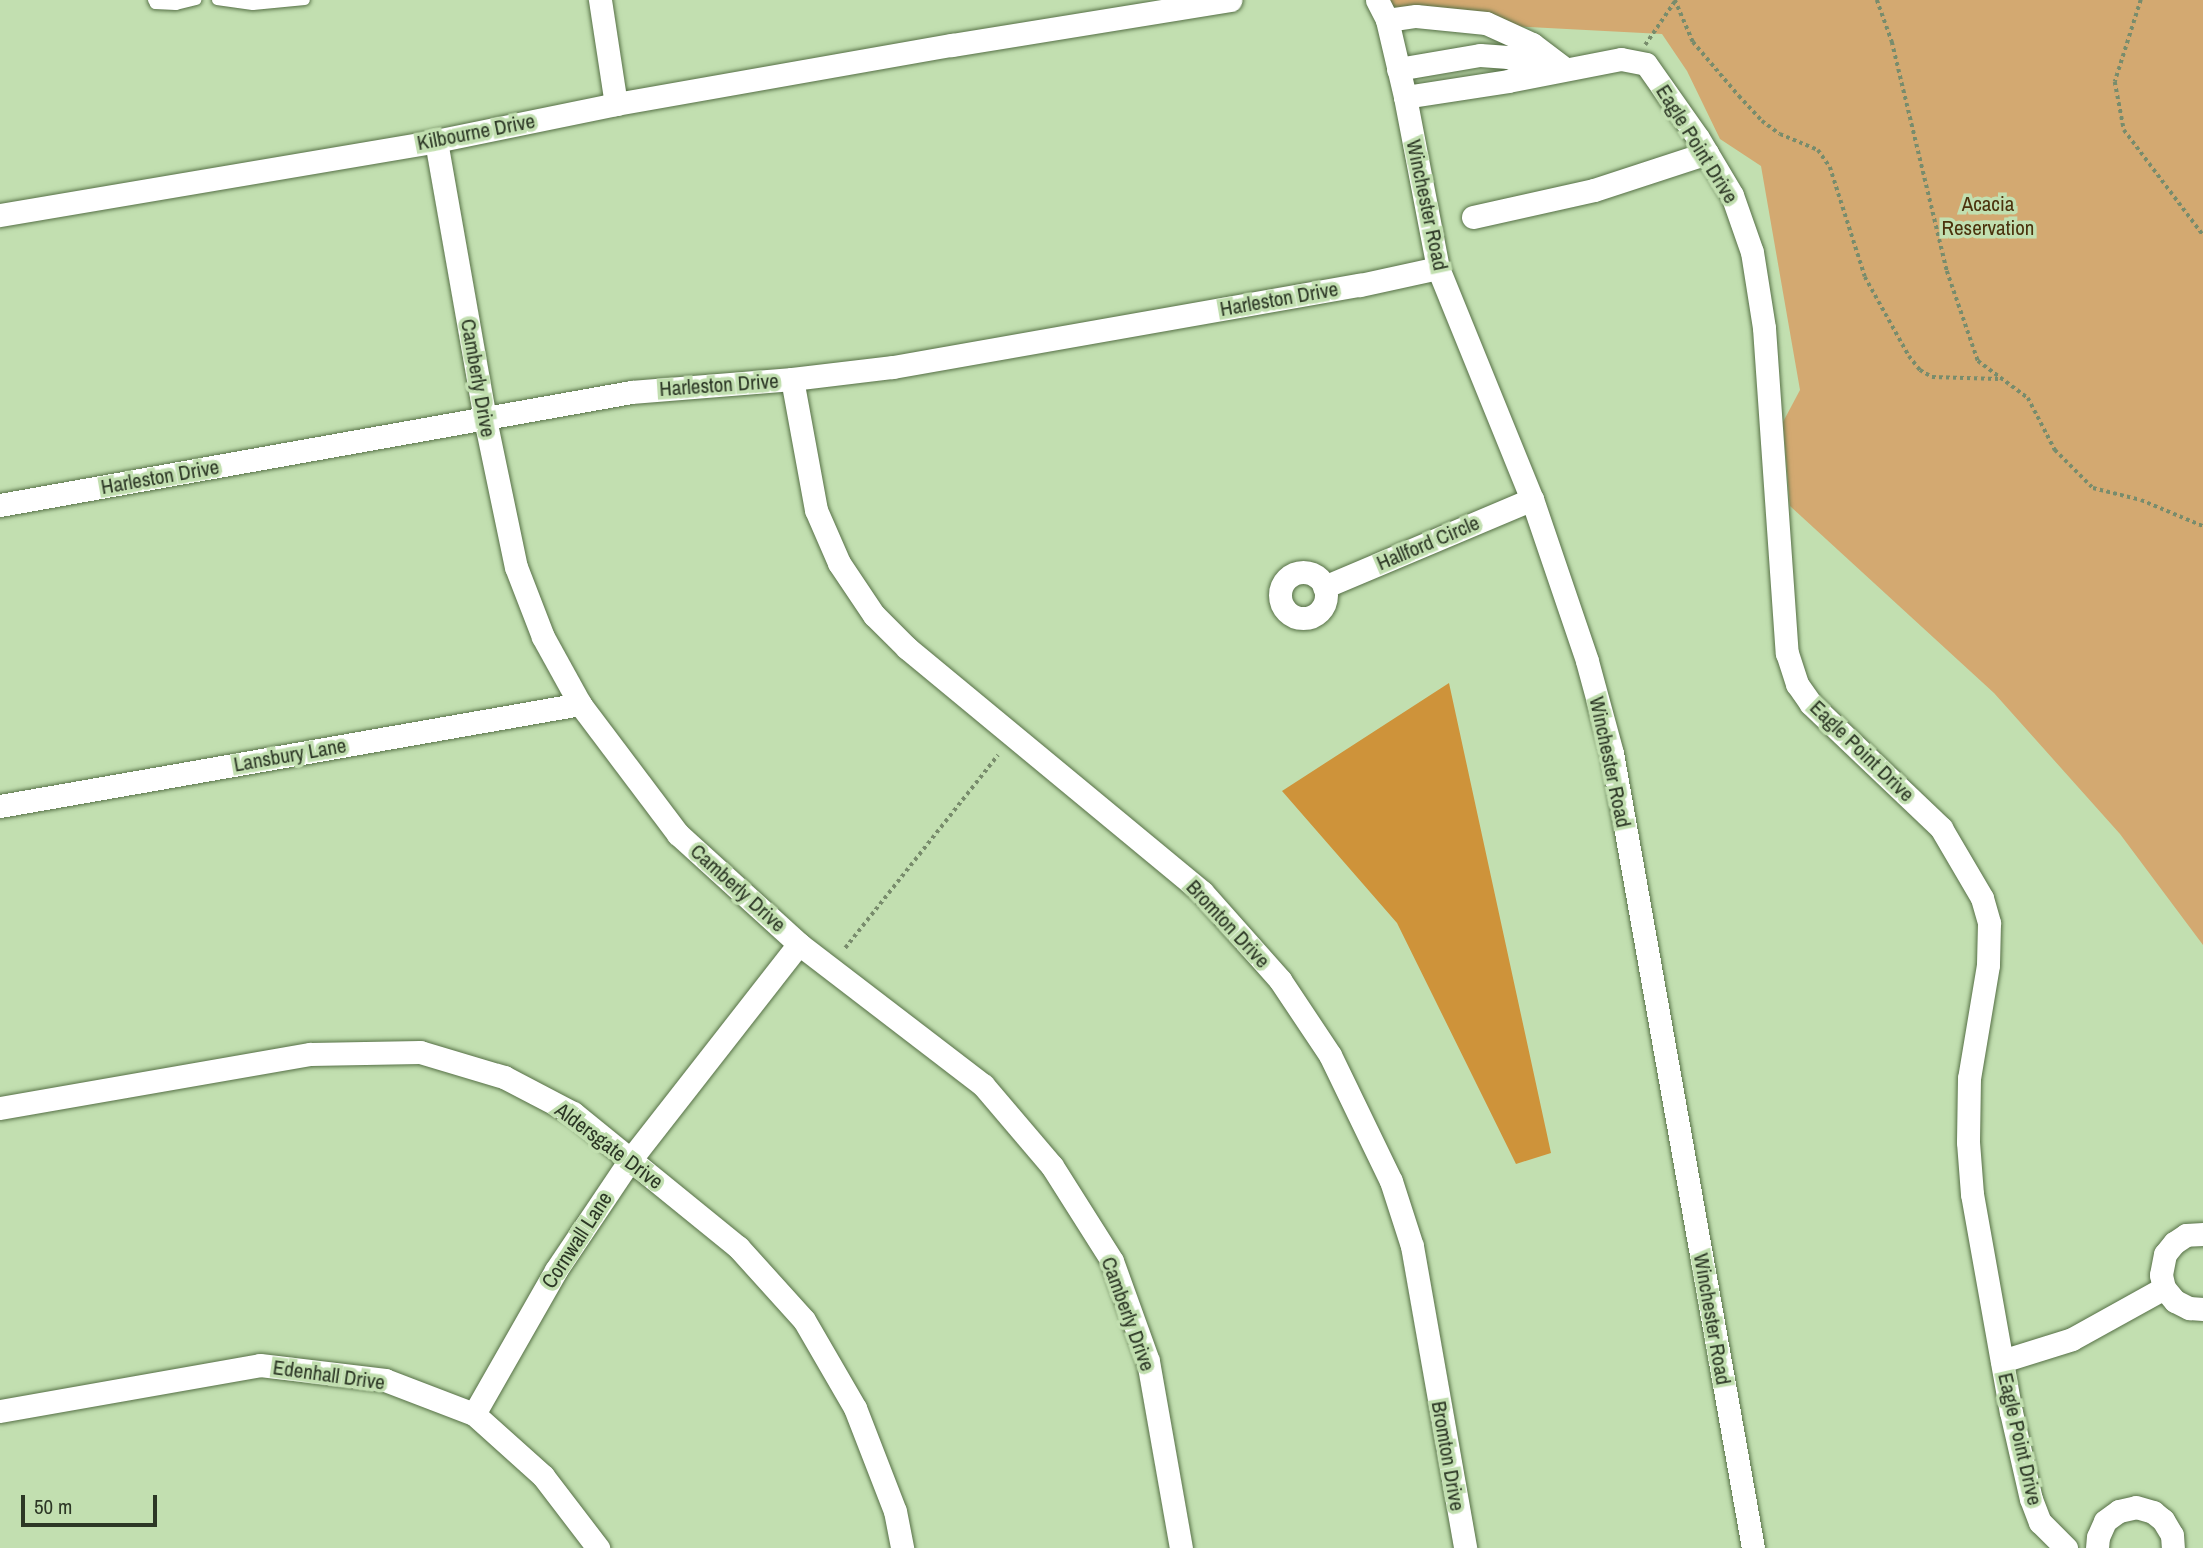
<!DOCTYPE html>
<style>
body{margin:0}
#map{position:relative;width:2203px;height:1548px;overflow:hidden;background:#c2dfb0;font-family:"Archivo Narrow",sans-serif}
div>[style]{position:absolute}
.green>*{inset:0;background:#d3a971}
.forest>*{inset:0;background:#ce933a}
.path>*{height:3.5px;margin-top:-1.75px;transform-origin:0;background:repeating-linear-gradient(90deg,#788c6c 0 3.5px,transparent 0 7px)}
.roads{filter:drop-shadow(0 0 2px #567046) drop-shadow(0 0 2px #567046)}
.lane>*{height:10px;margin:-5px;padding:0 5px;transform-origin:5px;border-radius:5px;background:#fff}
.street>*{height:23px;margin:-11.5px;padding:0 11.5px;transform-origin:11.5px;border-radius:11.5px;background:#fff}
.street>.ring{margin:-11.5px;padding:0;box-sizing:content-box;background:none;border:23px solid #fff;border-radius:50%}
span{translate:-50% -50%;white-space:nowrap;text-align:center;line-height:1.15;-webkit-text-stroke:7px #c2dfb0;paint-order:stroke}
.street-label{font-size:21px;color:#2c3725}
.park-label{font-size:21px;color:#4b320d}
.scale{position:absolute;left:21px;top:1495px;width:136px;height:32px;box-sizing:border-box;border:4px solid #2c3725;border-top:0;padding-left:9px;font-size:21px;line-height:24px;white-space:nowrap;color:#2c3725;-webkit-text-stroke:5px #c2dfb0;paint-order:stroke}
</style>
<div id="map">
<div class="green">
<i style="clip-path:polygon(1387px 0,2203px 0,2203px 945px,2120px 834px,1994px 693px,1790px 506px,1783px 422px,1800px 390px,1761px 166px,1720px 139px,1687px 71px,1662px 34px,1414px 21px,1389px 11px)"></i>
</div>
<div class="forest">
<i style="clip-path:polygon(1449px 683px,1551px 1153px,1516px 1164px,1397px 923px,1282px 791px)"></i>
</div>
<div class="path">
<i style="left:1675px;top:0;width:46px;rotate:66.8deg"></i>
<i style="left:1693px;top:42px;width:71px;rotate:49.6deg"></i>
<i style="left:1739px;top:96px;width:34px;rotate:47deg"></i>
<i style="left:1762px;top:121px;width:22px;rotate:36deg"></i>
<i style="left:1780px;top:134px;width:41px;rotate:22.8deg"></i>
<i style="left:1818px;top:150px;width:21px;rotate:55deg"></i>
<i style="left:1830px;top:167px;width:115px;rotate:72.3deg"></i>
<i style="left:1865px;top:277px;width:90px;rotate:60.9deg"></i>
<i style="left:1909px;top:356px;width:18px;rotate:52deg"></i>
<i style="left:1920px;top:370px;width:14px;rotate:30deg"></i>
<i style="left:1932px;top:377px;width:66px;rotate:1.7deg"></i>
<i style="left:1877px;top:0;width:45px;rotate:70.3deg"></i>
<i style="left:1892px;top:42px;width:236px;rotate:76.5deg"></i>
<i style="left:1947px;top:271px;width:95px;rotate:71deg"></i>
<i style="left:1978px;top:361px;width:62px;rotate:36.5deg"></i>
<i style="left:2028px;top:398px;width:59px;rotate:62.6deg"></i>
<i style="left:2055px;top:450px;width:54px;rotate:45deg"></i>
<i style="left:2093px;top:488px;width:49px;rotate:14deg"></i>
<i style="left:2141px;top:500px;width:67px;rotate:22.8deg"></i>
<i style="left:2141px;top:0;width:86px;rotate:107.6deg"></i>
<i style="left:2115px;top:82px;width:49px;rotate:79.4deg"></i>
<i style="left:2124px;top:130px;width:131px;rotate:53deg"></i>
<i style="left:1645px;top:45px;width:53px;rotate:-55.7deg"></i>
<i style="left:845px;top:948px;width:246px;rotate:-51.6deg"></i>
</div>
<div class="roads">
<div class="lane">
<i style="left:153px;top:0;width:4px;rotate:63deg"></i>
<i style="left:155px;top:4px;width:21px;rotate:3deg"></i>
<i style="left:176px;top:5px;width:21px;rotate:-14deg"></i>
<i style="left:217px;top:0;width:36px;rotate:8deg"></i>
<i style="left:253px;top:5px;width:52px;rotate:-5.5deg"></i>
</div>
<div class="street">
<i style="left:600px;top:0;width:105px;rotate:81.3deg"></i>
<i style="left:1377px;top:0;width:22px;rotate:63deg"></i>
<i style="left:1387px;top:20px;width:79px;rotate:76.8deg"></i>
<i style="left:1405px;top:97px;width:174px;rotate:79.1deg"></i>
<i style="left:1438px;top:268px;width:249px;rotate:67.9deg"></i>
<i style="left:1532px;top:499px;width:171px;rotate:71.2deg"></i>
<i style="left:1587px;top:661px;width:95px;rotate:74.8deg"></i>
<i style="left:1612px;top:753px;width:807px;rotate:79.94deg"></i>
<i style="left:1387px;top:20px;width:29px;rotate:-8deg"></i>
<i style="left:1416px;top:16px;width:70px;rotate:5.7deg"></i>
<i style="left:1486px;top:23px;width:51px;rotate:24.5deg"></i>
<i style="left:1532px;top:44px;width:41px;rotate:37.1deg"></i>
<i style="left:1398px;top:69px;width:83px;rotate:-9.7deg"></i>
<i style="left:1480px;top:55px;width:28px;rotate:4deg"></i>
<i style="left:1508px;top:57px;width:39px;rotate:23deg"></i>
<i style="left:1405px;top:97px;width:104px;rotate:-8.8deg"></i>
<i style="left:1508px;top:81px;width:115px;rotate:-11deg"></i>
<i style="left:1621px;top:59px;width:25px;rotate:11deg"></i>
<i style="left:1646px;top:64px;width:90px;rotate:54.9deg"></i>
<i style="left:1698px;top:138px;width:66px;rotate:59.2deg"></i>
<i style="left:1732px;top:195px;width:60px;rotate:70.7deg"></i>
<i style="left:1752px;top:252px;width:77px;rotate:81deg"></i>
<i style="left:1764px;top:328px;width:326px;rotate:86deg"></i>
<i style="left:1787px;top:653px;width:33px;rotate:72deg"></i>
<i style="left:1797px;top:684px;width:24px;rotate:55deg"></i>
<i style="left:1811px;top:704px;width:180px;rotate:43.6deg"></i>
<i style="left:1941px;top:828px;width:81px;rotate:59.6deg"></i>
<i style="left:1982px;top:898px;width:26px;rotate:74deg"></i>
<i style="left:1989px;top:923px;width:42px;rotate:91.4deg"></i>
<i style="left:1988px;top:965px;width:115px;rotate:99.5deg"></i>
<i style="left:1969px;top:1078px;width:64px;rotate:90.9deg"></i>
<i style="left:1968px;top:1142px;width:52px;rotate:85.6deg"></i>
<i style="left:1972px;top:1194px;width:221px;rotate:79.9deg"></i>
<i style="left:2011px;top:1412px;width:89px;rotate:77.1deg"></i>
<i style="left:2031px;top:1499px;width:25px;rotate:69deg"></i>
<i style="left:2040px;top:1522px;width:37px;rotate:45deg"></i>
<i style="left:436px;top:141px;width:282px;rotate:80deg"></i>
<i style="left:485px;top:419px;width:151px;rotate:78.2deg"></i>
<i style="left:516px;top:567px;width:75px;rotate:68.9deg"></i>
<i style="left:543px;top:637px;width:77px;rotate:61.1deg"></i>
<i style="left:580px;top:704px;width:163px;rotate:53deg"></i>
<i style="left:678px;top:834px;width:164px;rotate:42.3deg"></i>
<i style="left:799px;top:944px;width:232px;rotate:37.5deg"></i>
<i style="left:983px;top:1085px;width:106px;rotate:49.6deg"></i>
<i style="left:1052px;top:1166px;width:112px;rotate:57.7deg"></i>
<i style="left:1112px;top:1261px;width:106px;rotate:70.2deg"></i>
<i style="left:1148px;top:1361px;width:190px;rotate:80deg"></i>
<i style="left:0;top:215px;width:442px;rotate:-9.6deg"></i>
<i style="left:436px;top:141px;width:184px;rotate:-11.6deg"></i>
<i style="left:616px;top:104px;width:341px;rotate:-10deg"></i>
<i style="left:952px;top:45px;width:282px;rotate:-9.2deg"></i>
<i style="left:1473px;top:217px;width:124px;rotate:-12.6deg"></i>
<i style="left:1594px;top:190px;width:119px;rotate:-18.1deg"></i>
<i style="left:792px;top:379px;width:133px;rotate:79.6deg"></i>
<i style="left:816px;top:510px;width:58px;rotate:66.5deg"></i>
<i style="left:839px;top:563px;width:63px;rotate:56.1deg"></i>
<i style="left:874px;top:615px;width:47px;rotate:45deg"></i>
<i style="left:907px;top:648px;width:383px;rotate:39.6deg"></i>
<i style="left:1202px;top:892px;width:118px;rotate:48.4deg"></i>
<i style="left:1280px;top:980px;width:90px;rotate:56.3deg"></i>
<i style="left:1330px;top:1055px;width:140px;rotate:64.2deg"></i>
<i style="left:1391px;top:1181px;width:68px;rotate:72.1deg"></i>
<i style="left:1412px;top:1246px;width:307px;rotate:80deg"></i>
<i style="left:0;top:505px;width:641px;rotate:-10.15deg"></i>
<i style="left:631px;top:392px;width:162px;rotate:-4.6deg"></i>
<i style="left:792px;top:379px;width:102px;rotate:-6.8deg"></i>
<i style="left:893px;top:367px;width:474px;rotate:-10deg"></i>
<i style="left:1360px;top:285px;width:80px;rotate:-12.3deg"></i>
<i class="ring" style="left:1280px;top:572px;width:23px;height:23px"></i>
<i style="left:1324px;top:587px;width:226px;rotate:-22.9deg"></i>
<i style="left:0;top:806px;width:589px;rotate:-9.97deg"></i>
<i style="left:0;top:1108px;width:315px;rotate:-9.9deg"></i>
<i style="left:310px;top:1054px;width:110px;rotate:-1deg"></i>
<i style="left:420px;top:1052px;width:88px;rotate:16.6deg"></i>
<i style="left:504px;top:1077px;width:78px;rotate:27.6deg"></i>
<i style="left:573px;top:1113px;width:213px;rotate:39.1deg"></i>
<i style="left:738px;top:1247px;width:98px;rotate:47.9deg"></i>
<i style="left:804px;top:1320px;width:102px;rotate:59.9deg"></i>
<i style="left:855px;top:1408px;width:110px;rotate:68.8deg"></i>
<i style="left:895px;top:1511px;width:38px;rotate:79deg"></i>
<i style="left:2203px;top:1234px;width:17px;rotate:177deg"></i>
<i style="left:2186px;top:1235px;width:14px;rotate:146deg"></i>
<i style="left:2174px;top:1243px;width:14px;rotate:129deg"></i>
<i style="left:2165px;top:1254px;width:21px;rotate:101deg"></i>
<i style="left:2161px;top:1275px;width:13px;rotate:77deg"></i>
<i style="left:2164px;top:1288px;width:17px;rotate:50deg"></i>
<i style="left:2175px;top:1301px;width:16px;rotate:27deg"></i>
<i style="left:2189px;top:1308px;width:14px;rotate:4deg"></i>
<i style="left:2002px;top:1361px;width:73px;rotate:-17.4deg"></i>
<i style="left:2072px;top:1339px;width:105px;rotate:-29deg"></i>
<i style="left:0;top:1411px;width:264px;rotate:-10deg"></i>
<i style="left:260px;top:1365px;width:126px;rotate:6.8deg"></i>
<i style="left:385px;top:1380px;width:95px;rotate:20.9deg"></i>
<i style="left:474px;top:1414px;width:93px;rotate:41.9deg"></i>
<i style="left:543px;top:1476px;width:91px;rotate:52.6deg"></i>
<i style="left:474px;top:1414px;width:166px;rotate:-60.3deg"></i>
<i style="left:556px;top:1270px;width:133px;rotate:-56.1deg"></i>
<i style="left:630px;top:1160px;width:274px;rotate:-52deg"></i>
<i style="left:2097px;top:1548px;width:11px;rotate:-85deg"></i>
<i style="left:2098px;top:1537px;width:17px;rotate:-66deg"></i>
<i style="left:2105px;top:1521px;width:17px;rotate:-36deg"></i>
<i style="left:2119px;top:1511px;width:17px;rotate:-13deg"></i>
<i style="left:2136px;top:1507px;width:18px;rotate:16deg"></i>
<i style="left:2153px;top:1512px;width:13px;rotate:39deg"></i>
<i style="left:2163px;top:1520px;width:17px;rotate:59deg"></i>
<i style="left:2172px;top:1535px;width:13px;rotate:86deg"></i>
</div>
</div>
<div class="street-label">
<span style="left:476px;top:132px;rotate:-11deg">Kilbourne Drive</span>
<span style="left:1697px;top:144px;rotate:58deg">Eagle Point Drive</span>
<span style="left:1427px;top:205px;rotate:78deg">Winchester Road</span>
<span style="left:1279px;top:299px;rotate:-10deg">Harleston Drive</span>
<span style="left:478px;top:378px;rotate:80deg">Camberly Drive</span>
<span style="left:719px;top:385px;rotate:-4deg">Harleston Drive</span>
<span style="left:160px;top:477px;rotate:-10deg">Harleston Drive</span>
<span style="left:1428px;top:543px;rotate:-23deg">Hallford Circle</span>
<span style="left:1862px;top:751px;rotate:44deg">Eagle Point Drive</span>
<span style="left:290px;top:755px;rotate:-10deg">Lansbury Lane</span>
<span style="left:1610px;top:762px;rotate:78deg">Winchester Road</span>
<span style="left:738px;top:888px;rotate:42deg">Camberly Drive</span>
<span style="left:1228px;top:924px;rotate:47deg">Bromton Drive</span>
<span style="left:609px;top:1146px;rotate:37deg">Aldersgate Drive</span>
<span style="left:577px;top:1240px;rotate:-57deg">Cornwall Lane</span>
<span style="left:1128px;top:1314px;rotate:70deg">Camberly Drive</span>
<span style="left:1712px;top:1319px;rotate:80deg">Winchester Road</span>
<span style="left:329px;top:1375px;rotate:8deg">Edenhall Drive</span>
<span style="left:2020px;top:1439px;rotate:77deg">Eagle Point Drive</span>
<span style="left:1448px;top:1456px;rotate:80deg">Bromton Drive</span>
</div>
<div class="park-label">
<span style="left:1988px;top:216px">Acacia<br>Reservation</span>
</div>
<div class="scale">50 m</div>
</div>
